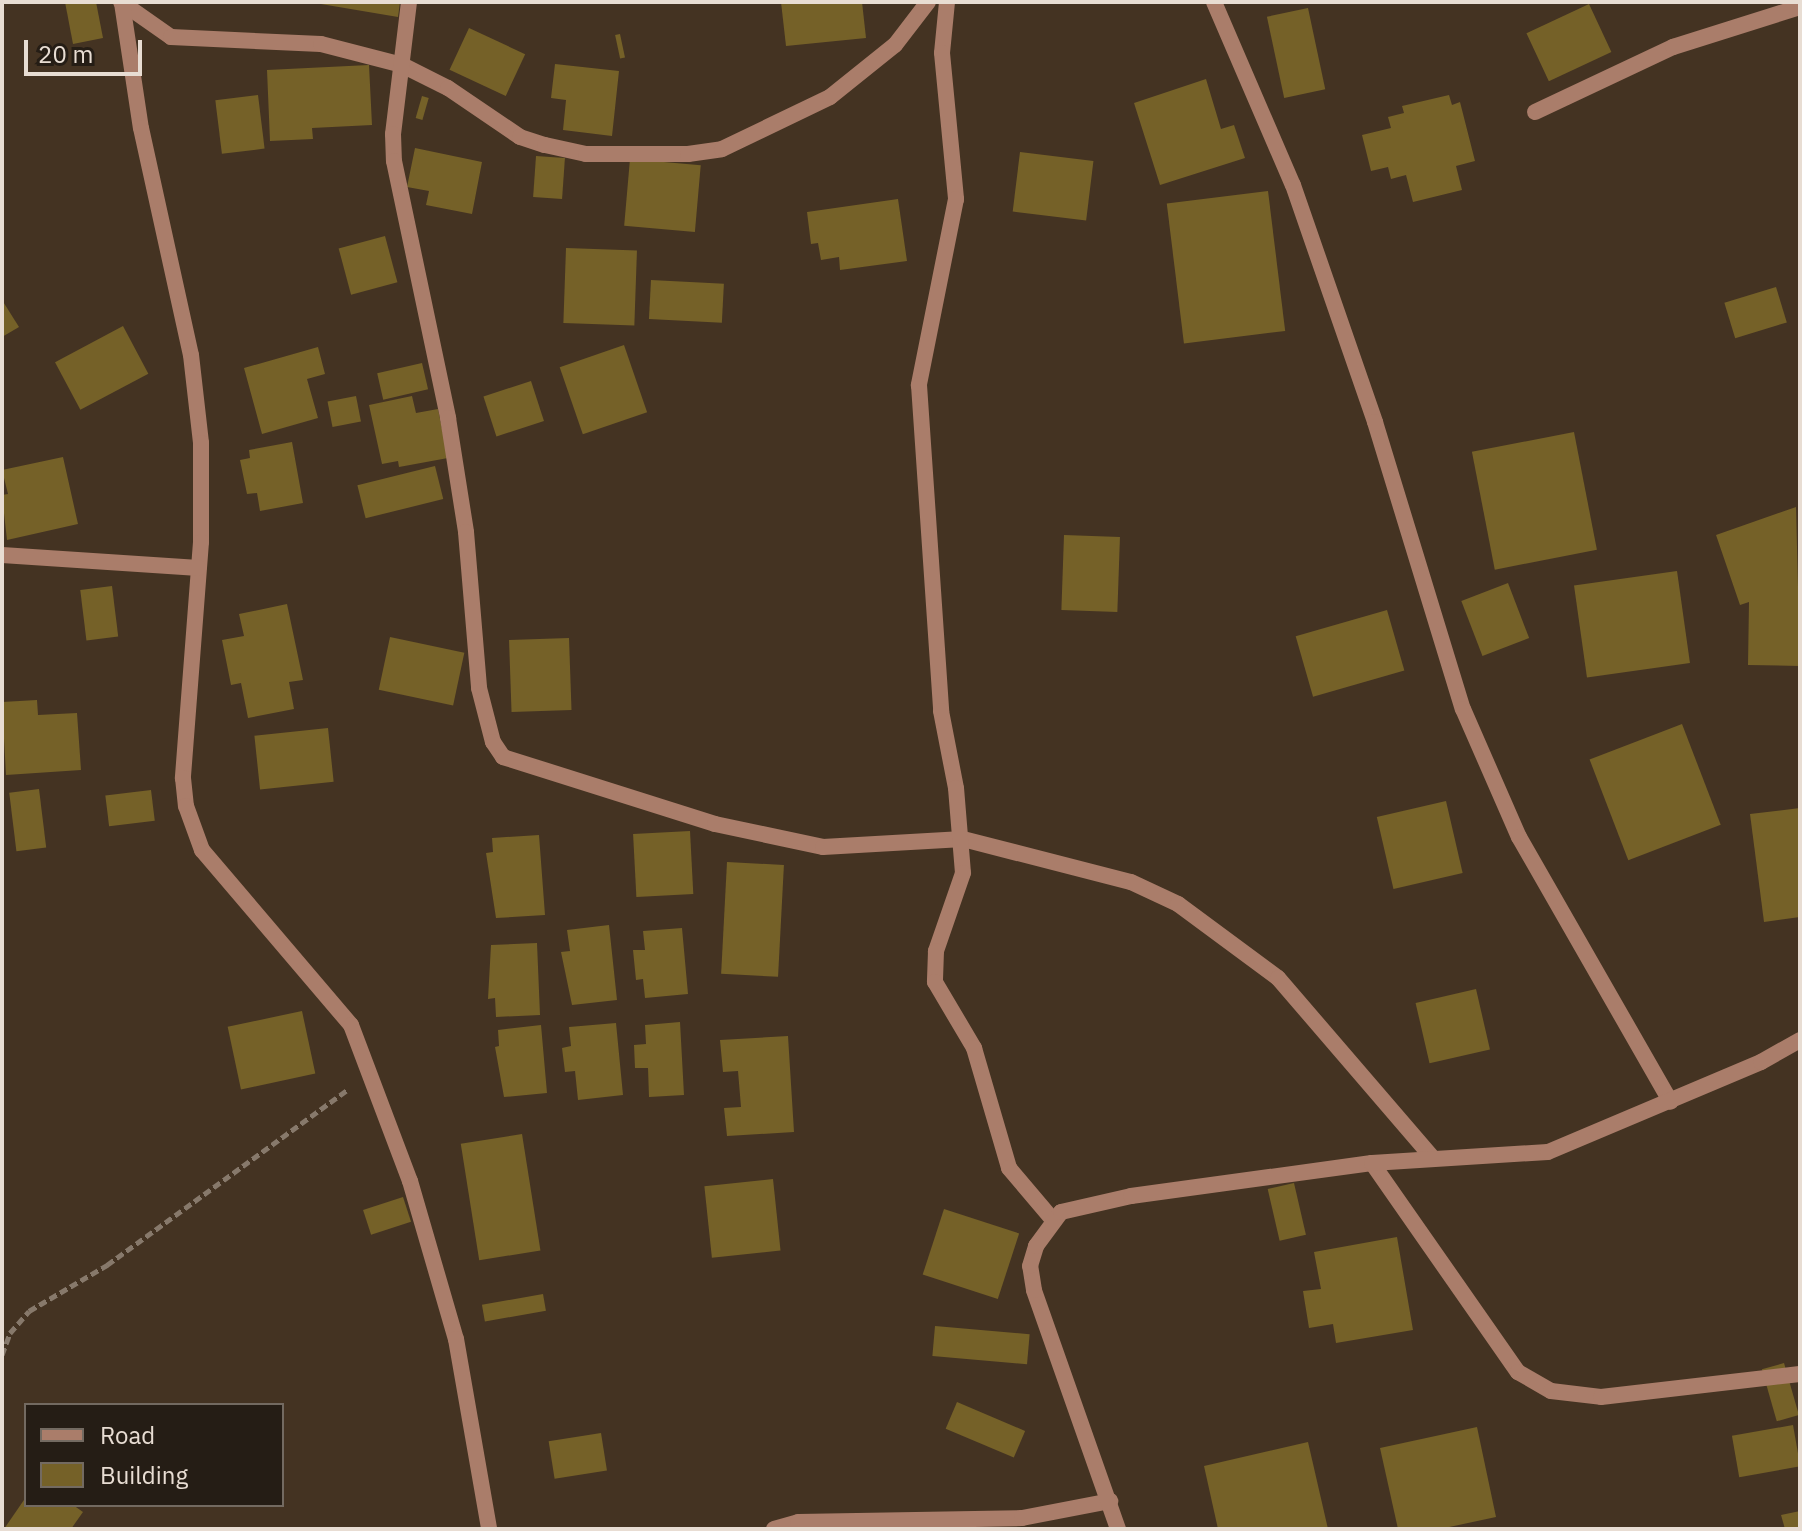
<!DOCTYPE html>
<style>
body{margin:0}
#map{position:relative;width:1802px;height:1531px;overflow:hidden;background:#432;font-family:"IBM Plex Sans",sans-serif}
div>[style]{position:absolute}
.building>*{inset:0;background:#756128;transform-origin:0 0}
.path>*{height:5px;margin-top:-2.5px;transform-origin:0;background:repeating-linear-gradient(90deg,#87796b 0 8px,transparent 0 12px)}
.minor>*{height:16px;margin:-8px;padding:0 8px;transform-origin:8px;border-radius:8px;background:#aa7d6a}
span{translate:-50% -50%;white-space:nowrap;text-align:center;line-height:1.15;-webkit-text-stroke:8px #251d15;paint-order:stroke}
.frame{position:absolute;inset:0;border:4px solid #e8ddd3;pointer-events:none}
.legend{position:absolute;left:24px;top:1403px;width:260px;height:104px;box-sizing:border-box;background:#251d15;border:2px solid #736a61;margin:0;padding:10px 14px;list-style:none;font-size:24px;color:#e8ddd3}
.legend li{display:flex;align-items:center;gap:16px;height:40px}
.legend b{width:40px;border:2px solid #736a61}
.scale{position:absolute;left:24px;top:40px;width:118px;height:36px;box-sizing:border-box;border:4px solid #e8ddd3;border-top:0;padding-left:10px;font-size:24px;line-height:28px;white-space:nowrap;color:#e8ddd3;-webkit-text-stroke:6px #251d15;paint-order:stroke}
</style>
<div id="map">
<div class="building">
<i style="clip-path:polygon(65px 2px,96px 2px,103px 38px,73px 44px)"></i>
<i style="clip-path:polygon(309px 2px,400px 2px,398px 17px)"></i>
<i style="clip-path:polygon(781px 2px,862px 2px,866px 38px,786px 46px)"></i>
<i style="left:1589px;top:4px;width:53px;height:69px;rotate:65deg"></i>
<i style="left:1308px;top:8px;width:83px;height:42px;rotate:78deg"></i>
<i style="left:469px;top:28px;width:62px;height:46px;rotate:25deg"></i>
<i style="left:620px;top:34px;width:24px;height:5px;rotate:78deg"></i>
<i style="clip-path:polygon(555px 64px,619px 71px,612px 136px,563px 130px,566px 100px,551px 98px)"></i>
<i style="clip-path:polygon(369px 65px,372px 125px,312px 128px,313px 139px,270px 141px,267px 70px)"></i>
<i style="clip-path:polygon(1206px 79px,1221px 129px,1234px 125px,1245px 158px,1160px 185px,1134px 103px)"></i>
<i style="left:258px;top:95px;width:54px;height:43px;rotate:83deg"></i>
<i style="clip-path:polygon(1449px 95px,1452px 105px,1460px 102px,1475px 161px,1456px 166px,1462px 190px,1413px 202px,1406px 175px,1391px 179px,1388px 167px,1371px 171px,1362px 135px,1391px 128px,1388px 117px,1404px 113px,1402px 106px)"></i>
<i style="left:422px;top:96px;width:7px;height:23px;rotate:16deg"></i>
<i style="clip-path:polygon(415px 148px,482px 162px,472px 214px,426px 205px,429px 191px,407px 187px)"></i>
<i style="left:1020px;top:152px;width:74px;height:60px;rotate:7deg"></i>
<i style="left:536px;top:156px;width:29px;height:41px;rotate:4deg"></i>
<i style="left:630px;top:159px;width:71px;height:67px;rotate:5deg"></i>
<i style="left:1268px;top:191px;width:141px;height:102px;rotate:83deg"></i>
<i style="clip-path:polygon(898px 199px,907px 261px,840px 270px,839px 257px,821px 260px,818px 243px,811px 244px,807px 212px)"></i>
<i style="left:385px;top:236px;width:48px;height:48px;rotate:75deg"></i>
<i style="left:566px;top:248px;width:71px;height:75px;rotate:2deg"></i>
<i style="left:651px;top:280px;width:73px;height:39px;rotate:3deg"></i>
<i style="left:1776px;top:287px;width:37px;height:54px;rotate:73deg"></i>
<i style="clip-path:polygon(2px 300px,19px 327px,2px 337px)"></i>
<i style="left:123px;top:326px;width:54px;height:77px;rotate:62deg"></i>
<i style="left:624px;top:345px;width:71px;height:68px;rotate:71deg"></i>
<i style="clip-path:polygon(318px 347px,325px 374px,307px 379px,318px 418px,262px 434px,244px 368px)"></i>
<i style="left:422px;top:363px;width:27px;height:46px;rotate:77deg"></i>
<i style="left:531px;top:381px;width:42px;height:50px;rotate:72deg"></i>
<i style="left:356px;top:396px;width:26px;height:29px;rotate:79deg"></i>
<i style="clip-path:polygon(412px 396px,416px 413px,438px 409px,448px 458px,399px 467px,398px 461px,382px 464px,369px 405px)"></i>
<i style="left:1574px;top:432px;width:120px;height:104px;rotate:79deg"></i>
<i style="clip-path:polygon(292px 442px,303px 503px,260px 511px,257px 493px,247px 494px,240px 460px,250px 458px,249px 450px)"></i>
<i style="clip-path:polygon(63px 457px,78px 524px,7px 540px,2px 495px,8px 494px,2px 470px)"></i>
<i style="left:435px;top:466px;width:34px;height:80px;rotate:76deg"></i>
<i style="clip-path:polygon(1796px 507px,1800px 666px,1748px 665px,1749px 602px,1740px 605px,1716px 535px)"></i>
<i style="left:1064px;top:535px;width:56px;height:75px;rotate:2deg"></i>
<i style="left:1677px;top:571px;width:93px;height:104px;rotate:82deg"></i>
<i style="left:1508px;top:583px;width:59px;height:50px;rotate:69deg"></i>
<i style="left:112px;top:586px;width:51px;height:32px;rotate:83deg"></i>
<i style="clip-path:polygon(287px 604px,303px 680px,289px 682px,294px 709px,248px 718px,241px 683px,231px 685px,222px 640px,244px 636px,239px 614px)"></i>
<i style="left:1387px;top:610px;width:63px;height:95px;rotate:74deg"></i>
<i style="left:390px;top:637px;width:76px;height:54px;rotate:12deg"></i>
<i style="left:569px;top:638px;width:72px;height:60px;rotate:88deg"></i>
<i style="clip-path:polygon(37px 700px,38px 715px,77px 713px,81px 770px,6px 775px,2px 702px)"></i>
<i style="left:1682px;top:724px;width:108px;height:99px;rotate:69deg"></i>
<i style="left:328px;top:728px;width:54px;height:74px;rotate:84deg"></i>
<i style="left:39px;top:789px;width:59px;height:30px;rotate:83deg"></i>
<i style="left:151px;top:790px;width:31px;height:46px;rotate:83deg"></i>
<i style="left:1446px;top:801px;width:74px;height:71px;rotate:77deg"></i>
<i style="clip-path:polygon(1800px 808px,1800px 917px,1764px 922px,1750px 814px)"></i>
<i style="left:690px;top:831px;width:63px;height:57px;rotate:87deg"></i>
<i style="clip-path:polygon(539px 835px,545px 915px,496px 918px,486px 853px,493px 852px,492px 838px)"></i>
<i style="left:727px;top:862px;width:57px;height:112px;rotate:3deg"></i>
<i style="clip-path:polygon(609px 925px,617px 1000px,572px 1005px,561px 952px,570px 951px,567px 930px)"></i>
<i style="clip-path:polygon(682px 928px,688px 994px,645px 998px,643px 979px,636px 980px,633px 950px,645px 950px,643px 931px)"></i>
<i style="clip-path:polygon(537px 943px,540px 1015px,496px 1017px,495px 998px,488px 999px,491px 945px)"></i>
<i style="left:1476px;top:989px;width:62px;height:62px;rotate:77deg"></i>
<i style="left:302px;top:1011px;width:64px;height:76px;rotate:78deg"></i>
<i style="clip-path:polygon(680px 1022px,684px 1095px,649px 1097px,648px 1068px,635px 1068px,634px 1045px,646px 1044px,645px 1025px)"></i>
<i style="clip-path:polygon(616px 1023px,623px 1095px,578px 1100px,575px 1071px,565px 1072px,562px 1048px,571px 1046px,569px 1027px)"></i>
<i style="clip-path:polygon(541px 1025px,547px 1093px,504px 1097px,495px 1047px,499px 1046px,498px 1030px)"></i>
<i style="clip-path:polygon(788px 1036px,794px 1132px,727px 1136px,724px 1108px,741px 1107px,738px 1071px,723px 1072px,720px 1040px)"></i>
<i style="left:522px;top:1134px;width:118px;height:62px;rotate:81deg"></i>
<i style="left:773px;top:1179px;width:72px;height:69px;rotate:84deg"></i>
<i style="left:1294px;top:1183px;width:53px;height:27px;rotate:77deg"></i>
<i style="left:403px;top:1197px;width:26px;height:42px;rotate:72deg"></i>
<i style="left:944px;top:1209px;width:79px;height:69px;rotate:18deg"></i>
<i style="clip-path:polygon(1397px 1237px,1413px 1330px,1336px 1343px,1333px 1324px,1309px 1328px,1303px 1291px,1321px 1289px,1314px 1252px)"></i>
<i style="left:543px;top:1294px;width:17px;height:62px;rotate:80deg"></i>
<i style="left:935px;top:1326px;width:95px;height:30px;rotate:5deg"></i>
<i style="left:1784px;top:1363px;width:54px;height:23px;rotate:74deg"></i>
<i style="left:957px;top:1402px;width:74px;height:29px;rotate:23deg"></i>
<i style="left:1793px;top:1425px;width:42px;height:62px;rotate:80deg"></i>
<i style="clip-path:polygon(1477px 1427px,1496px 1517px,1440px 1529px,1398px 1529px,1380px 1448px)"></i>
<i style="left:601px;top:1433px;width:38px;height:53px;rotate:81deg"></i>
<i style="clip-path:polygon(1308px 1442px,1328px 1529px,1218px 1529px,1204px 1466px)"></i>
<i style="clip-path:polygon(26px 1497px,26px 1505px,73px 1505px,83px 1512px,71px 1529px,4px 1529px)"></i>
<i style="clip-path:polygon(1800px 1511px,1800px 1529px,1785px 1529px,1781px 1515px)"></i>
</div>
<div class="path">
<i style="left:2px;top:1355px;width:23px;rotate:-70deg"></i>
<i style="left:10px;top:1333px;width:29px;rotate:-49deg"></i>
<i style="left:29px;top:1311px;width:91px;rotate:-30.5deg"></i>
<i style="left:107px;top:1265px;width:298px;rotate:-36.1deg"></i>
</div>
<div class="minor">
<i style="left:121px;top:2px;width:61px;rotate:35deg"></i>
<i style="left:171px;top:37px;width:150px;rotate:2.7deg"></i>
<i style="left:321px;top:44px;width:84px;rotate:14.5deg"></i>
<i style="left:402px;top:65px;width:51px;rotate:26.6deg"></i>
<i style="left:448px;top:88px;width:87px;rotate:34.2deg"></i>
<i style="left:520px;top:137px;width:26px;rotate:18deg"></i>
<i style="left:545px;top:145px;width:42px;rotate:12.4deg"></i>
<i style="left:586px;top:154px;width:102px"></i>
<i style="left:688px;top:154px;width:34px;rotate:-8deg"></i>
<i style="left:722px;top:149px;width:120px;rotate:-25.7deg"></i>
<i style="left:830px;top:97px;width:83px;rotate:-38.7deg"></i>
<i style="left:895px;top:45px;width:54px;rotate:-52.5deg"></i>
<i style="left:409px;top:2px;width:133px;rotate:96.9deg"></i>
<i style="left:393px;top:134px;width:27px;rotate:88deg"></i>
<i style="left:394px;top:161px;width:263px;rotate:78.1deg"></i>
<i style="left:448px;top:418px;width:115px;rotate:81deg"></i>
<i style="left:466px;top:532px;width:157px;rotate:85.2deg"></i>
<i style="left:479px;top:688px;width:56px;rotate:75.5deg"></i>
<i style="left:493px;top:742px;width:18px;rotate:56deg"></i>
<i style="left:503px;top:757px;width:222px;rotate:17.5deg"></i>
<i style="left:715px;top:824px;width:110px;rotate:12deg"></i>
<i style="left:823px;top:847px;width:140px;rotate:-3.3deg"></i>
<i style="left:963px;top:839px;width:173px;rotate:14.4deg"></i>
<i style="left:1131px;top:882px;width:52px;rotate:25.1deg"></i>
<i style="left:1178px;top:904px;width:124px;rotate:36.5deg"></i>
<i style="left:1278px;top:978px;width:238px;rotate:49.3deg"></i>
<i style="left:947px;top:2px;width:51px;rotate:95.6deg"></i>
<i style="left:942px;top:53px;width:147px;rotate:84.5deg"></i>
<i style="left:956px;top:199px;width:190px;rotate:101.3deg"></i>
<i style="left:919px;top:385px;width:327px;rotate:86.1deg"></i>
<i style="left:941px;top:711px;width:78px;rotate:79deg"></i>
<i style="left:956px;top:788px;width:85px;rotate:85.3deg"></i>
<i style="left:963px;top:873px;width:83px;rotate:109.1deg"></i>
<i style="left:936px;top:951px;width:31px;rotate:92deg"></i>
<i style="left:935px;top:982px;width:77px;rotate:59.4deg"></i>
<i style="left:974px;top:1048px;width:125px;rotate:73.7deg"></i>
<i style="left:1009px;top:1168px;width:68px;rotate:49.8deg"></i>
<i style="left:1214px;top:2px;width:199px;rotate:66.7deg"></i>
<i style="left:1293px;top:185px;width:251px;rotate:70.9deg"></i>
<i style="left:1375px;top:422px;width:300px;rotate:73deg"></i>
<i style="left:1463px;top:709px;width:140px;rotate:66.4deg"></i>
<i style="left:1519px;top:837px;width:305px;rotate:60.2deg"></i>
<i style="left:122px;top:3px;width:126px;rotate:81.4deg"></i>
<i style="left:141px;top:128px;width:232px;rotate:77.6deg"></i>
<i style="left:191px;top:355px;width:89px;rotate:83.5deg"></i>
<i style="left:201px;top:443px;width:99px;rotate:90deg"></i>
<i style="left:201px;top:542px;width:237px;rotate:94.4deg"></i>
<i style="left:183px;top:778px;width:28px;rotate:84deg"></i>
<i style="left:186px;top:806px;width:47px;rotate:70deg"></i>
<i style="left:202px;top:850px;width:230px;rotate:49.6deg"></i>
<i style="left:351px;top:1025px;width:167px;rotate:69.3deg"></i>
<i style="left:410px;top:1181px;width:165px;rotate:73.8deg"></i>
<i style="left:456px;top:1339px;width:193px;rotate:80.1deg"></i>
<i style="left:1535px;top:112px;width:153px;rotate:-25.2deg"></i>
<i style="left:1673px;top:47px;width:133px;rotate:-17.5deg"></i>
<i style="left:2px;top:555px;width:197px;rotate:3.8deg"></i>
<i style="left:1372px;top:1163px;width:255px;rotate:55.1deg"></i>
<i style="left:1518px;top:1372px;width:38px;rotate:30deg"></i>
<i style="left:1551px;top:1391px;width:50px;rotate:6.8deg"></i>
<i style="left:1601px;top:1397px;width:200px;rotate:-6.6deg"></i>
<i style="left:774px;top:1529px;width:25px;rotate:-16deg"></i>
<i style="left:798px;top:1522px;width:224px;rotate:-1deg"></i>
<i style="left:1022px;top:1518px;width:90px;rotate:-10.9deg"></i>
<i style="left:1118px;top:1529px;width:253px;rotate:-109.4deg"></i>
<i style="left:1034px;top:1290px;width:24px;rotate:-99deg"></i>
<i style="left:1030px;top:1266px;width:21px;rotate:-73deg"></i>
<i style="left:1036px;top:1246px;width:42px;rotate:-53.7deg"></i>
<i style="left:1061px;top:1212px;width:72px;rotate:-12.9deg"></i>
<i style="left:1131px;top:1196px;width:243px;rotate:-7.8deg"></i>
<i style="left:1372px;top:1163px;width:176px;rotate:-3.6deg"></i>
<i style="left:1548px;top:1152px;width:231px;rotate:-22.9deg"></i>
<i style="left:1761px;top:1062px;width:45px;rotate:-29.4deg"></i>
</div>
<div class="frame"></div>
<ul class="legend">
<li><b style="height:10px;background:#aa7d6a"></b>Road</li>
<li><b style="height:22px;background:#756128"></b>Building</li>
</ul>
<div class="scale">20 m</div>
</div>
